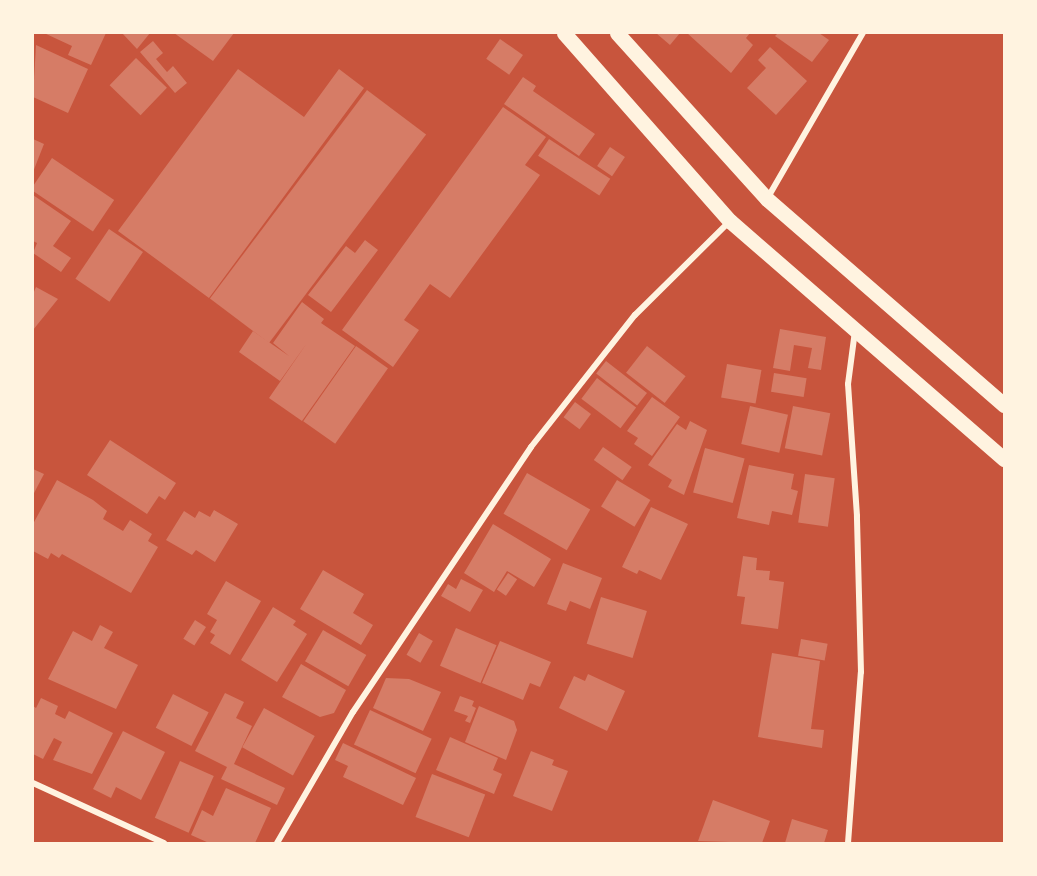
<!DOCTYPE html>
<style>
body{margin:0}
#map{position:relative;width:1037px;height:876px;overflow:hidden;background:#c8553d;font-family:Bitter,serif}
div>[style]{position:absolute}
.building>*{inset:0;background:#d67c66;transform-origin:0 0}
.minor>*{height:6px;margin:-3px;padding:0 3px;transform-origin:3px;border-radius:3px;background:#fff3e0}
.primary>*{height:15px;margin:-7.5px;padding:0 7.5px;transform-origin:7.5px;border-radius:7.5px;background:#fff3e0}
span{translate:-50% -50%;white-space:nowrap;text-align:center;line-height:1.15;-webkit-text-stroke:4.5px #fff3e0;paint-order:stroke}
.frame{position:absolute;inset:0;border:34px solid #fff3e0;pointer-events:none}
</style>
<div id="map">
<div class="building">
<i style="clip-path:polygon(44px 33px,106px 33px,91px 65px,68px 55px,72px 46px)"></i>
<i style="clip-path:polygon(122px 33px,150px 33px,137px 49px)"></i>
<i style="clip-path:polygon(174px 33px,234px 33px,213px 61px)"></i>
<i style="clip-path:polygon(656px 33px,680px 33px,670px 45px)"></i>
<i style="clip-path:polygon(687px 33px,750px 33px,746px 38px,753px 45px,731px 73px)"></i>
<i style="clip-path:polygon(778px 33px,819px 33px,829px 40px,812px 62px,775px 36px)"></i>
<i style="left:500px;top:39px;width:28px;height:24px;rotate:35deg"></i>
<i style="clip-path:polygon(153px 41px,163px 53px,156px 59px,167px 72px,173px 66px,187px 83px,175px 93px,140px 52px)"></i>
<i style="clip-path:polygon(36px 45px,88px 69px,68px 113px,33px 97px)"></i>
<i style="clip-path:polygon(770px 47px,807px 81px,776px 115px,747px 88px,766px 68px,758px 60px)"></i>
<i style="left:136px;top:58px;width:43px;height:38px;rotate:44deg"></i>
<i style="clip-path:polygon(238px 69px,304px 117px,339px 69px,364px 88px,209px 298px,118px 231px)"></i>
<i style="clip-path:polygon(523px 77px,536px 86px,533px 91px,595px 134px,579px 156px,504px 104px)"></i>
<i style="left:367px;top:90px;width:74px;height:261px;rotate:37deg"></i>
<i style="clip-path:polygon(503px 107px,546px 137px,525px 165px,540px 175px,450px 298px,430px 284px,404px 320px,419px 330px,393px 367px,342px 330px)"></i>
<i style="clip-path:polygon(33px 139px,44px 144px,33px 172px)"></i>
<i style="left:549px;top:139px;width:73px;height:20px;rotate:33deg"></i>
<i style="left:610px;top:147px;width:18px;height:23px;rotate:34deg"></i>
<i style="left:52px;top:158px;width:75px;height:38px;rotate:34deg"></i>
<i style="clip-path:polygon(33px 195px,71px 221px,53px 246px,71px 258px,61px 272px,33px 253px,37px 243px,33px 241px)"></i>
<i style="left:109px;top:229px;width:41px;height:60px;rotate:34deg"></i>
<i style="clip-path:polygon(365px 240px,378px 250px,331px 312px,308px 295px,346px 246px,355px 253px)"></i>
<i style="clip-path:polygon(36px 287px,58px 299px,33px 330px,33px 294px)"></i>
<i style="clip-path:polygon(302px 302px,324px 319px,321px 323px,355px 346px,302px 421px,269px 398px,307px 343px,280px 381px,239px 352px,253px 331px,289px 356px,273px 343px)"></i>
<i style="clip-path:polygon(780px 329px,826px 337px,821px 370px,808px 368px,812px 348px,794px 345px,790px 371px,773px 368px)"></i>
<i style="left:356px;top:346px;width:39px;height:92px;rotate:35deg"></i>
<i style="left:647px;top:346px;width:49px;height:34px;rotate:38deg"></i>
<i style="left:606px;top:361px;width:52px;height:16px;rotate:38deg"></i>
<i style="left:727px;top:364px;width:35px;height:34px;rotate:10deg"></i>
<i style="left:774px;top:373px;width:33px;height:19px;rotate:9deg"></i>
<i style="left:597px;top:378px;width:49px;height:26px;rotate:37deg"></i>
<i style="clip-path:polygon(652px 397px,680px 417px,652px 456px,634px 444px,638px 438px,627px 431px)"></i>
<i style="left:575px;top:402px;width:20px;height:19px;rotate:37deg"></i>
<i style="left:750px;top:406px;width:39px;height:39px;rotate:13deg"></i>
<i style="left:793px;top:406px;width:38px;height:43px;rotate:11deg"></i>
<i style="clip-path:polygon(690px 421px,707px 430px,684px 495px,668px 487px,672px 480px,648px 465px,677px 424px,686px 430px)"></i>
<i style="clip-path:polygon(110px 440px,176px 483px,165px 500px,159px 496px,147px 514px,87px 475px)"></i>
<i style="left:603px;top:447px;width:35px;height:16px;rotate:35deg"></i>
<i style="left:705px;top:448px;width:41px;height:46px;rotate:15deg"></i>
<i style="clip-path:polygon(749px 465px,794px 474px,791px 489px,798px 491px,792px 515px,772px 511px,769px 525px,737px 518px)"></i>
<i style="clip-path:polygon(33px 469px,44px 474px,33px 495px)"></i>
<i style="left:527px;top:473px;width:73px;height:47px;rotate:30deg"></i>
<i style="left:805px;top:474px;width:30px;height:49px;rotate:8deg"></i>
<i style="clip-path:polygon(57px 480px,93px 500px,107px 511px,103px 519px,123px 531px,130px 520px,152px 534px,148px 541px,158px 547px,131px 593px,62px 554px,59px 558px,51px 553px,48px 559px,33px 551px,33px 524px)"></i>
<i style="left:617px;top:480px;width:39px;height:31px;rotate:31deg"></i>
<i style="clip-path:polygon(651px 507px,688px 524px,661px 580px,639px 570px,637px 574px,622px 567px)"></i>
<i style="clip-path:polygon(214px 510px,238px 524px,215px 562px,196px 550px,192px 555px,166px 540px,184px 511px,195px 518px,199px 511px,210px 517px)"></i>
<i style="clip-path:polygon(493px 524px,551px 559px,534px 587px,507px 571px,494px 592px,464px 573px)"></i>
<i style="clip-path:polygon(743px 556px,757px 558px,756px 570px,770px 571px,769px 580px,784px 582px,778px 629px,741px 624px,745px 597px,737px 596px)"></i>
<i style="clip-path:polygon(563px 563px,602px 578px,590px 609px,570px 601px,566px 611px,547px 604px)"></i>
<i style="clip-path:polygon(323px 570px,364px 594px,353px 613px,373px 625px,361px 645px,300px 609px)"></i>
<i style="left:508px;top:573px;width:11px;height:20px;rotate:34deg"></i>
<i style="clip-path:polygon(461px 579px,483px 590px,470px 612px,441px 596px,448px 584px,456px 589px)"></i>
<i style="clip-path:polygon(226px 581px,261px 601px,230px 655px,210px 643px,215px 635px,210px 632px,217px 620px,207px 614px)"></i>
<i style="left:601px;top:597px;width:48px;height:49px;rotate:17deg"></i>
<i style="clip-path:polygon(273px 607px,296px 621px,293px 625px,307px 634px,277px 682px,241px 660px)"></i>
<i style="left:195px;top:620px;width:13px;height:22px;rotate:32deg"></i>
<i style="clip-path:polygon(100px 625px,113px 632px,104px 648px,138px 665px,116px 709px,48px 679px,73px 631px,92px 641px)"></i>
<i style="left:456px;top:628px;width:44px;height:41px;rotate:23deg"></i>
<i style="left:323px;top:630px;width:50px;height:36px;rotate:30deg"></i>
<i style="left:419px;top:633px;width:16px;height:25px;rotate:30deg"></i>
<i style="left:801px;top:639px;width:27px;height:17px;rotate:10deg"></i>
<i style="clip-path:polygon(500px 641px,551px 662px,540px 687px,530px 683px,523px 700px,482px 683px)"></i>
<i style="clip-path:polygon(772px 653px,820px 661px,811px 729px,824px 730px,822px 748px,758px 737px)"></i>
<i style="clip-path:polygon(301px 664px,346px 690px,334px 713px,320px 717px,282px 697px)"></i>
<i style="clip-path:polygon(588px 674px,625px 691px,607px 731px,559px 708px,574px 676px,585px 681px)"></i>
<i style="clip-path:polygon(386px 678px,409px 679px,441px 692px,423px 731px,373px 708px)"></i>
<i style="clip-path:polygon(225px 693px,244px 702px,236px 718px,252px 726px,234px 764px,285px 788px,277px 805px,221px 779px,227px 767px,195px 751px)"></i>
<i style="left:173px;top:694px;width:40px;height:38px;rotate:27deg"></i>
<i style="clip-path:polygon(460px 696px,474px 701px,472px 706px,476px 708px,470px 723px,465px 721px,468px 716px,454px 711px)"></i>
<i style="clip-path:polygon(41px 698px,58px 706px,55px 714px,65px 719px,69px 711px,113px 733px,92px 774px,53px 760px,62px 742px,54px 738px,43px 759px,33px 754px,33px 706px,36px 708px)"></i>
<i style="clip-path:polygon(479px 706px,514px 721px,517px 730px,506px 760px,465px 742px)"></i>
<i style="left:264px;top:708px;width:58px;height:45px;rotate:29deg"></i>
<i style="left:370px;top:710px;width:68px;height:38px;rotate:25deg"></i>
<i style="clip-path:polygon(123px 731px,165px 752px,141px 800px,116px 787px,111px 798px,93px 789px)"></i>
<i style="clip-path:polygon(450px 737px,498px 758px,493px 770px,502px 774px,494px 794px,436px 770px)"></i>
<i style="clip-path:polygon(343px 743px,416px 778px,403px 805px,343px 777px,348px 766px,335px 760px)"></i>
<i style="clip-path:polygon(531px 751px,554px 760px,552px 765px,568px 771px,552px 811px,513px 796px)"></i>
<i style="left:180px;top:761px;width:37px;height:62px;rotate:24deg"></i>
<i style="left:432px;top:774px;width:57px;height:46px;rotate:21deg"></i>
<i style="clip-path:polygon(226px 788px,271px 808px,255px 843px,209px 843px,191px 835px,202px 810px,213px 816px)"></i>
<i style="clip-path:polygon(713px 800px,770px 821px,762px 843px,698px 841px)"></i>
<i style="clip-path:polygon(792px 819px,828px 830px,824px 843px,785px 843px)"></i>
</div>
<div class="minor">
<i style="left:767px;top:199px;width:192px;rotate:-60deg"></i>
<i style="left:33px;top:783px;width:144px;rotate:24.6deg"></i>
<i style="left:277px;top:843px;width:151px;rotate:-59.9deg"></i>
<i style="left:353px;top:712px;width:319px;rotate:-56.1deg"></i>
<i style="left:531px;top:447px;width:168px;rotate:-51.8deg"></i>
<i style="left:635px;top:315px;width:132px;rotate:-44.7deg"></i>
<i style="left:848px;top:843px;width:171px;rotate:-85.7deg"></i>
<i style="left:861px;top:672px;width:156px;rotate:-91.5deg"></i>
<i style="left:857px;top:516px;width:132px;rotate:-93.9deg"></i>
<i style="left:848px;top:384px;width:53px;rotate:-82.5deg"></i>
</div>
<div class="primary">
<i style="left:564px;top:33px;width:251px;rotate:48.6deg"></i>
<i style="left:730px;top:221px;width:363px;rotate:41deg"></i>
<i style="left:617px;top:33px;width:224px;rotate:47.9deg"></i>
<i style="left:767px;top:199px;width:314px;rotate:41deg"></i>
</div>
<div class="frame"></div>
</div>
